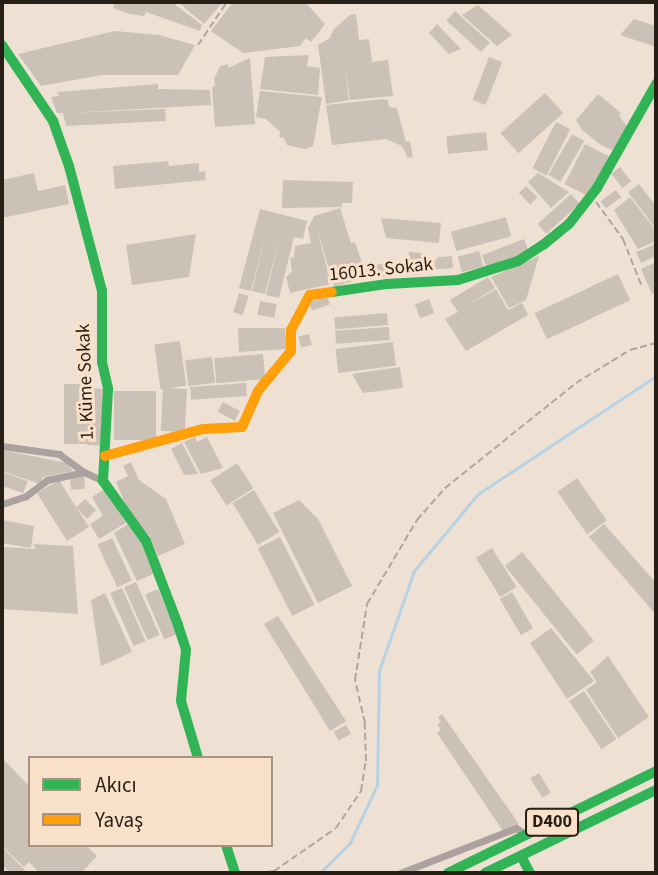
<!DOCTYPE html>
<meta charset="utf-8">
<style>
body{margin:0}
#map{position:relative;width:658px;height:875px;overflow:hidden;background:#eee1d4;font-family:"Source Sans 3",sans-serif}
div>[style]{position:absolute}
.stream>*{height:2.5px;margin:-1.25px;padding:0 1.25px;transform-origin:1.25px;border-radius:1.25px;background:#b6d2e3}
.building>*{inset:0;background:#cbc1b7;transform-origin:0 0}
.path>*{height:2px;margin-top:-1px;transform-origin:0;background:repeating-linear-gradient(90deg,#ada59f 0 7px,transparent 0 10.5px)}
.street>*{height:7px;margin:-3.5px;padding:0 3.5px;transform-origin:3.5px;border-radius:3.5px;background:#aba29f}
.fast>*{height:10px;margin:-5px;padding:0 5px;transform-origin:5px;border-radius:5px;background:#30b455}
.slow>*{height:10px;margin:-5px;padding:0 5px;transform-origin:5px;border-radius:5px;background:#ff9f0a}
span{translate:-50% -50%;white-space:nowrap;text-align:center;line-height:1.15;-webkit-text-stroke:6px #f9e1c9;paint-order:stroke}
.shield-label span{padding:2px 5px;background:#f9e1c9;border:2px solid;border-radius:5px;-webkit-text-stroke-width:0}
.shield-label{font-size:18px;color:#271e15;font-weight:700}
.street-label{font-size:19px;color:#271e15}
.frame{position:absolute;inset:0;border:4px solid #271e15;pointer-events:none}
.legend{position:absolute;left:28px;top:756px;width:245px;height:91px;box-sizing:border-box;background:#f9e1c9;border:2px solid #a59381;margin:0;padding:9px 12px;list-style:none;font-size:21px;color:#271e15}
.legend li{display:flex;align-items:center;gap:14px;height:35px}
.legend b{width:35px;border:2px solid #a59381}
</style>
<div id="map">
<div class="stream">
<i style="left:320px;top:873px;width:42px;rotate:-45deg"></i>
<i style="left:350px;top:843px;width:64px;rotate:-65deg"></i>
<i style="left:377px;top:785px;width:114px;rotate:-89deg"></i>
<i style="left:379px;top:671px;width:106px;rotate:-70.7deg"></i>
<i style="left:414px;top:571px;width:100px;rotate:-50.3deg"></i>
<i style="left:478px;top:494px;width:214px;rotate:-33.5deg"></i>
</div>
<div class="building">
<i style="clip-path:polygon(115px 2px,173px 3px,202px 25px,200px 31px,146px 12px,144px 16px,130px 14px,113px 8px)"></i>
<i style="clip-path:polygon(178px 2px,223px 2px,204px 24px)"></i>
<i style="clip-path:polygon(233px 2px,305px 2px,325px 24px,311px 42px,306px 38px,300px 46px,243px 53px,211px 31px)"></i>
<i style="clip-path:polygon(478px 5px,512px 35px,497px 46px,462px 15px)"></i>
<i style="left:455px;top:11px;width:47px;height:13px;rotate:42deg"></i>
<i style="clip-path:polygon(356px 14px,359px 40px,369px 39px,372px 62px,388px 60px,393px 96px,350px 100px,345px 65px,349px 100px,326px 104px,318px 45px,330px 38px,333px 30px,350px 15px)"></i>
<i style="clip-path:polygon(634px 19px,656px 26px,656px 47px,620px 35px)"></i>
<i style="clip-path:polygon(437px 24px,461px 49px,449px 54px,429px 33px)"></i>
<i style="clip-path:polygon(115px 31px,159px 35px,195px 45px,178px 75px,102px 75px,41px 86px,18px 54px)"></i>
<i style="clip-path:polygon(309px 55px,307px 66px,320px 68px,318px 95px,260px 89px,265px 57px)"></i>
<i style="left:489px;top:57px;width:14px;height:46px;rotate:21deg"></i>
<i style="clip-path:polygon(250px 58px,255px 124px,215px 127px,212px 87px,215px 86px,214px 79px,220px 66px,228px 64px,228px 68px)"></i>
<i style="clip-path:polygon(158px 84px,158px 89px,210px 90px,211px 105px,67px 113px,165px 109px,166px 121px,66px 126px,63px 113px,57px 113px,51px 97px,59px 96px,57px 92px)"></i>
<i style="clip-path:polygon(260px 91px,322px 97px,313px 146px,305px 149px,287px 145px,284px 138px,279px 137px,280px 132px,266px 119px,256px 117px)"></i>
<i style="left:545px;top:93px;width:27px;height:60px;rotate:48deg"></i>
<i style="clip-path:polygon(598px 94px,621px 113px,619px 116px,628px 127px,614px 151px,601px 145px,582px 130px,576px 120px)"></i>
<i style="clip-path:polygon(383px 99px,388px 100px,389px 107px,397px 108px,406px 142px,410px 141px,413px 157px,408px 158px,402px 146px,386px 139px,332px 145px,326px 105px)"></i>
<i style="left:556px;top:122px;width:16px;height:52px;rotate:27deg"></i>
<i style="left:486px;top:132px;width:18px;height:40px;rotate:84deg"></i>
<i style="left:572px;top:134px;width:14px;height:47px;rotate:30deg"></i>
<i style="left:585px;top:144px;width:28px;height:45px;rotate:27deg"></i>
<i style="clip-path:polygon(168px 161px,169px 166px,199px 163px,199px 172px,205px 171px,206px 180px,115px 189px,113px 166px)"></i>
<i style="left:620px;top:167px;width:18px;height:11px;rotate:52deg"></i>
<i style="clip-path:polygon(34px 173px,38px 191px,65px 185px,69px 204px,2px 218px,2px 180px)"></i>
<i style="clip-path:polygon(538px 173px,569px 192px,551px 208px,528px 182px)"></i>
<i style="clip-path:polygon(283px 180px,353px 182px,352px 203px,342px 203px,342px 207px,282px 208px)"></i>
<i style="clip-path:polygon(639px 184px,656px 206px,656px 229px,628px 192px)"></i>
<i style="left:526px;top:186px;width:16px;height:10px;rotate:45deg"></i>
<i style="left:616px;top:190px;width:9px;height:19px;rotate:54deg"></i>
<i style="left:571px;top:194px;width:13px;height:45px;rotate:48deg"></i>
<i style="clip-path:polygon(630px 197px,656px 231px,656px 241px,638px 249px,614px 210px)"></i>
<i style="clip-path:polygon(340px 208px,351px 243px,355px 242px,363px 266px,359px 268px,362px 278px,334px 287px,316px 224px,331px 284px,290px 293px,286px 277px,292px 271px,290px 258px,294px 257px,295px 246px,311px 243px,308px 228px,314px 216px)"></i>
<i style="clip-path:polygon(260px 209px,307px 221px,303px 239px,294px 237px,279px 298px,266px 295px,281px 233px,265px 294px,252px 291px,267px 230px,251px 291px,239px 288px)"></i>
<i style="left:506px;top:217px;width:20px;height:57px;rotate:75deg"></i>
<i style="clip-path:polygon(381px 218px,441px 223px,439px 243px,386px 238px)"></i>
<i style="clip-path:polygon(196px 234px,189px 277px,132px 285px,126px 245px)"></i>
<i style="left:524px;top:239px;width:14px;height:45px;rotate:69deg"></i>
<i style="clip-path:polygon(656px 244px,656px 256px,641px 263px,636px 252px)"></i>
<i style="left:479px;top:251px;width:16px;height:22px;rotate:75deg"></i>
<i style="left:409px;top:252px;width:13px;height:22px;rotate:4deg"></i>
<i style="left:452px;top:256px;width:12px;height:18px;rotate:85deg"></i>
<i style="clip-path:polygon(539px 256px,526px 300px,509px 308px,491px 277px)"></i>
<i style="clip-path:polygon(656px 262px,656px 292px,652px 294px,641px 269px)"></i>
<i style="left:387px;top:263px;width:13px;height:22px;rotate:81deg"></i>
<i style="left:618px;top:274px;width:29px;height:92px;rotate:65deg"></i>
<i style="clip-path:polygon(488px 277px,495px 288px,463px 308px,496px 289px,508px 310px,522px 303px,528px 315px,466px 351px,445px 319px,458px 312px,450px 300px)"></i>
<i style="left:239px;top:293px;width:10px;height:20px;rotate:17deg"></i>
<i style="left:327px;top:296px;width:9px;height:19px;rotate:72deg"></i>
<i style="left:429px;top:299px;width:15px;height:15px;rotate:70deg"></i>
<i style="left:260px;top:301px;width:17px;height:14px;rotate:10deg"></i>
<i style="left:387px;top:313px;width:12px;height:53px;rotate:85deg"></i>
<i style="left:389px;top:327px;width:13px;height:54px;rotate:86deg"></i>
<i style="clip-path:polygon(238px 328px,285px 328px,287px 349px,239px 352px)"></i>
<i style="left:309px;top:334px;width:11px;height:11px;rotate:75deg"></i>
<i style="left:180px;top:341px;width:45px;height:26px;rotate:82deg"></i>
<i style="left:393px;top:342px;width:24px;height:58px;rotate:83deg"></i>
<i style="left:263px;top:354px;width:25px;height:49px;rotate:85deg"></i>
<i style="left:212px;top:357px;width:26px;height:27px;rotate:83deg"></i>
<i style="clip-path:polygon(400px 367px,403px 388px,363px 393px,352px 374px)"></i>
<i style="left:246px;top:383px;width:13px;height:56px;rotate:86deg"></i>
<i style="left:64px;top:384px;width:25px;height:60px"></i>
<i style="left:91px;top:388px;width:13px;height:57px;rotate:4deg"></i>
<i style="left:187px;top:389px;width:43px;height:24px;rotate:93deg"></i>
<i style="left:156px;top:391px;width:49px;height:42px;rotate:90deg"></i>
<i style="left:223px;top:402px;width:19px;height:11px;rotate:28deg"></i>
<i style="clip-path:polygon(195px 437px,197px 442px,207px 437px,223px 468px,201px 474px,184px 442px)"></i>
<i style="clip-path:polygon(182px 443px,198px 474px,184px 475px,171px 449px)"></i>
<i style="clip-path:polygon(2px 450px,67px 463px,73px 471px,43px 477px,40px 484px,2px 471px)"></i>
<i style="clip-path:polygon(131px 462px,139px 480px,166px 499px,185px 544px,158px 556px,150px 537px,130px 515px,116px 482px,128px 476px,123px 466px)"></i>
<i style="left:237px;top:463px;width:30px;height:32px;rotate:57deg"></i>
<i style="clip-path:polygon(2px 472px,28px 481px,23px 493px,2px 486px)"></i>
<i style="left:84px;top:472px;width:17px;height:14px;rotate:87deg"></i>
<i style="left:577px;top:478px;width:52px;height:24px;rotate:55deg"></i>
<i style="clip-path:polygon(59px 480px,76px 507px,85px 499px,96px 510px,87px 519px,76px 507px,89px 527px,67px 541px,37px 493px)"></i>
<i style="clip-path:polygon(105px 489px,126px 523px,99px 539px,90px 524px,103px 516px,92px 497px)"></i>
<i style="left:254px;top:490px;width:49px;height:25px;rotate:59deg"></i>
<i style="clip-path:polygon(299px 500px,318px 519px,352px 586px,318px 603px,273px 513px)"></i>
<i style="clip-path:polygon(2px 520px,34px 526px,31px 548px,2px 543px)"></i>
<i style="clip-path:polygon(128px 524px,140px 540px,153px 574px,137px 581px,114px 533px)"></i>
<i style="clip-path:polygon(604px 524px,656px 583px,656px 615px,589px 537px)"></i>
<i style="left:280px;top:537px;width:76px;height:25px;rotate:63deg"></i>
<i style="left:112px;top:538px;width:47px;height:16px;rotate:65deg"></i>
<i style="clip-path:polygon(33px 544px,73px 546px,78px 614px,2px 609px,2px 547px,36px 549px)"></i>
<i style="left:492px;top:548px;width:46px;height:19px;rotate:58deg"></i>
<i style="left:522px;top:552px;width:114px;height:22px;rotate:51deg"></i>
<i style="left:136px;top:582px;width:58px;height:13px;rotate:66deg"></i>
<i style="left:122px;top:588px;width:58px;height:13px;rotate:66deg"></i>
<i style="left:158px;top:589px;width:49px;height:14px;rotate:67deg"></i>
<i style="left:512px;top:592px;width:42px;height:14px;rotate:60deg"></i>
<i style="clip-path:polygon(105px 593px,132px 652px,101px 666px,91px 600px)"></i>
<i style="clip-path:polygon(278px 616px,346px 721px,330px 731px,264px 624px)"></i>
<i style="clip-path:polygon(551px 628px,594px 681px,567px 699px,530px 643px)"></i>
<i style="clip-path:polygon(608px 656px,649px 717px,618px 738px,586px 690px,597px 682px,590px 672px)"></i>
<i style="left:584px;top:691px;width:58px;height:18px;rotate:56deg"></i>
<i style="clip-path:polygon(442px 714px,519px 824px,505px 834px,437px 733px,441px 730px,437px 724px,441px 722px,438px 717px)"></i>
<i style="left:346px;top:725px;width:10px;height:14px;rotate:61deg"></i>
<i style="clip-path:polygon(2px 758px,30px 787px,30px 845px,86px 845px,97px 856px,83px 871px,85px 873px,39px 873px,29px 862px,24px 867px,2px 846px)"></i>
<i style="left:539px;top:773px;width:23px;height:10px;rotate:59deg"></i>
<i style="clip-path:polygon(2px 847px,28px 873px,10px 873px,2px 865px)"></i>
</div>
<div class="path">
<i style="left:198px;top:45px;width:52px;rotate:-56deg"></i>
<i style="left:596px;top:202px;width:46px;rotate:53.9deg"></i>
<i style="left:623px;top:239px;width:52px;rotate:68.4deg"></i>
<i style="left:257px;top:873px;width:17px;rotate:-7deg"></i>
<i style="left:274px;top:871px;width:75px;rotate:-34.7deg"></i>
<i style="left:336px;top:828px;width:45px;rotate:-56deg"></i>
<i style="left:361px;top:791px;width:30px;rotate:-81deg"></i>
<i style="left:366px;top:761px;width:38px;rotate:-92deg"></i>
<i style="left:365px;top:723px;width:44px;rotate:-103.1deg"></i>
<i style="left:355px;top:680px;width:77px;rotate:-81deg"></i>
<i style="left:367px;top:604px;width:98px;rotate:-59.2deg"></i>
<i style="left:417px;top:520px;width:43px;rotate:-48.8deg"></i>
<i style="left:445px;top:488px;width:168px;rotate:-38.7deg"></i>
<i style="left:576px;top:383px;width:63px;rotate:-31.4deg"></i>
<i style="left:630px;top:350px;width:27px;rotate:-15deg"></i>
</div>
<div class="street">
<i style="left:2px;top:446px;width:58px;rotate:8deg"></i>
<i style="left:59px;top:454px;width:31px;rotate:36deg"></i>
<i style="left:2px;top:504px;width:25px;rotate:-18deg"></i>
<i style="left:26px;top:496px;width:26px;rotate:-37deg"></i>
<i style="left:47px;top:480px;width:38px;rotate:-12deg"></i>
<i style="left:84px;top:472px;width:21px;rotate:25deg"></i>
<i style="left:400px;top:873px;width:124px;rotate:-21.2deg"></i>
<i style="left:516px;top:828px;width:11px;rotate:34deg"></i>
</div>
<div class="fast">
<i style="left:2px;top:45px;width:92px;rotate:56.1deg"></i>
<i style="left:53px;top:121px;width:48px;rotate:70.4deg"></i>
<i style="left:69px;top:166px;width:129px;rotate:75.2deg"></i>
<i style="left:102px;top:291px;width:71px;rotate:90deg"></i>
<i style="left:102px;top:362px;width:28px;rotate:77deg"></i>
<i style="left:108px;top:389px;width:92px;rotate:93.1deg"></i>
<i style="left:103px;top:481px;width:74px;rotate:54.4deg"></i>
<i style="left:146px;top:541px;width:90px;rotate:69.1deg"></i>
<i style="left:178px;top:625px;width:26px;rotate:72deg"></i>
<i style="left:186px;top:650px;width:51px;rotate:95.6deg"></i>
<i style="left:181px;top:701px;width:59px;rotate:73.4deg"></i>
<i style="left:332px;top:292px;width:56px;rotate:-8.3deg"></i>
<i style="left:387px;top:284px;width:71px;rotate:-3.2deg"></i>
<i style="left:458px;top:280px;width:63px;rotate:-17.6deg"></i>
<i style="left:518px;top:261px;width:30px;rotate:-33deg"></i>
<i style="left:543px;top:245px;width:33px;rotate:-39deg"></i>
<i style="left:569px;top:224px;width:46px;rotate:-52.1deg"></i>
<i style="left:597px;top:188px;width:120px;rotate:-60.4deg"></i>
<i style="left:226px;top:845px;width:29px;rotate:72deg"></i>
<i style="left:521px;top:856px;width:19px;rotate:62deg"></i>
<i style="left:448px;top:873px;width:232px;rotate:-26.1deg"></i>
<i style="left:485px;top:873px;width:190px;rotate:-25.9deg"></i>
</div>
<div class="slow">
<i style="left:105px;top:456px;width:102px;rotate:-15.4deg"></i>
<i style="left:203px;top:429px;width:39px;rotate:-3deg"></i>
<i style="left:242px;top:427px;width:39px;rotate:-66deg"></i>
<i style="left:258px;top:391px;width:52px;rotate:-50.5deg"></i>
<i style="left:291px;top:351px;width:21px;rotate:-90deg"></i>
<i style="left:291px;top:330px;width:40px;rotate:-62deg"></i>
<i style="left:310px;top:295px;width:22px;rotate:-8deg"></i>
</div>
<div class="shield-label">
<span style="left:552px;top:822px">D400</span>
</div>
<div class="street-label">
<span style="left:381px;top:270px;rotate:-6deg">16013. Sokak</span>
<span style="left:86px;top:382px;rotate:-92deg">1. Küme Sokak</span>
</div>
<div class="frame"></div>
<ul class="legend">
<li><b style="height:9px;background:#30b455"></b>Akıcı</li>
<li><b style="height:9px;background:#ff9f0a"></b>Yavaş</li>
</ul>
</div>
